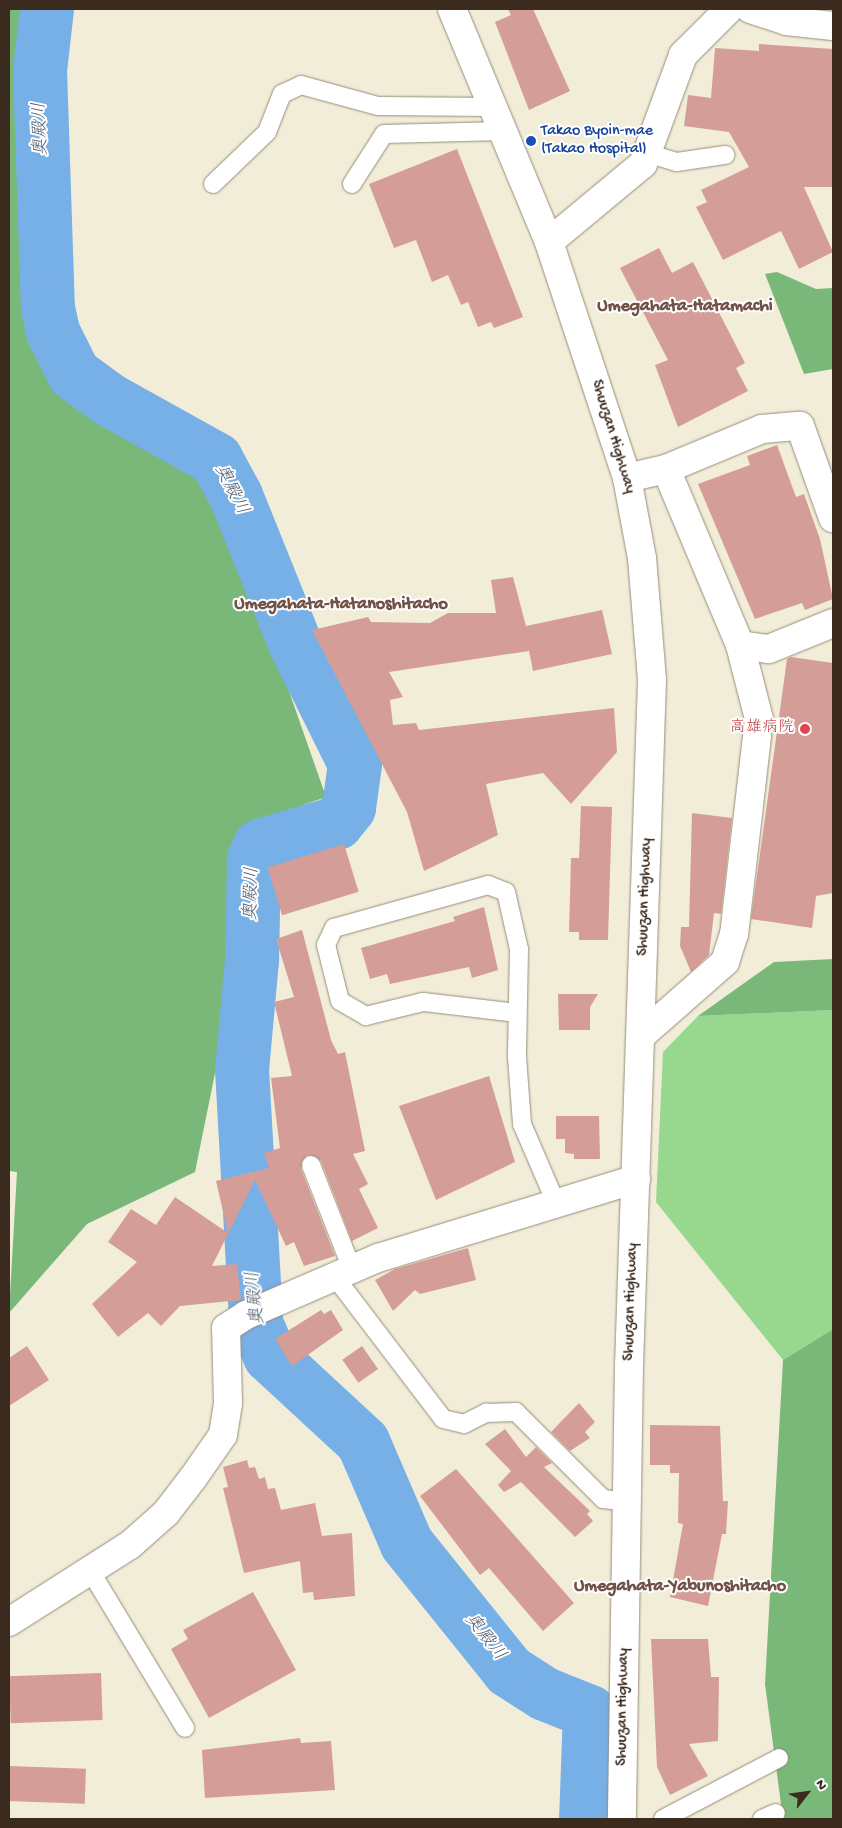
<!DOCTYPE html>
<meta charset="utf-8">
<style>
body{margin:0}
#map{position:relative;width:842px;height:1828px;overflow:hidden;background:#f2edd8;font-family:"Gochi Hand","Klee One",sans-serif}
div>[style]{position:absolute}
.green>*{inset:0;background:#97d78e}
.forest>*{inset:0;background:#79b879}
.river>*{height:54px;margin:-27px;padding:0 27px;transform-origin:27px;border-radius:27px;background:#77afe7}
.building>*{inset:0;background:#d59d97;transform-origin:0 0}
.roads{filter:drop-shadow(0 0 1px #968c7b) drop-shadow(0 0 1px #968c7b)}
.lane>*{height:18px;margin:-9px;padding:0 9px;transform-origin:9px;border-radius:9px;background:#fff}
.street>*{height:28px;margin:-14px;padding:0 14px;transform-origin:14px;border-radius:14px;background:#fff}
.highway>*{height:28px;margin:-14px;padding:0 14px;transform-origin:14px;border-radius:14px;background:#fff}
.dots>*{width:14px;height:14px;translate:-50% -50%;box-sizing:border-box;border:2px solid #fff;border-radius:50%}
span{translate:-50% -50%;white-space:nowrap;text-align:center;line-height:1.15;-webkit-text-stroke:4px #fff;paint-order:stroke}
.transit-label{font-size:16px;color:#164399}
.left{translate:0 -50%;text-align:left}
.street-label{font-size:16px;color:#3b2a1e}
.health-label{font-size:16px;color:#be3a42}
.right{translate:-100% -50%;text-align:right}
.water-label{font-size:18px;color:#535f6e;font-style:italic}
.neighbourhood-label{font-size:18px;color:#715248;font-weight:700}
.frame{position:absolute;inset:0;border:10px solid #3b2a1e;pointer-events:none}
.north{position:absolute;left:782px;top:1768px;width:50px;height:50px;-webkit-text-stroke:4px #fff;paint-order:stroke;rotate:60deg;font-size:14px;font-weight:700;line-height:20px;text-align:center;color:#3b2a1e}
.north::after{content:'';display:block;margin:auto;width:18px;height:22px;background:#3b2a1e;clip-path:polygon(50% 0,100% 100%,50% 72%,0 100%)}
</style>
<div id="map">
<div class="green">
<i style="clip-path:polygon(833px 1010px,833px 1329px,783px 1360px,656px 1202px,663px 1052px,698px 1016px)"></i>
</div>
<div class="forest">
<i style="clip-path:polygon(9px 9px,54px 9px,47px 202px,37px 310px,71px 363px,181px 439px,224px 505px,326px 797px,244px 826px,229px 1004px,195px 1172px,87px 1224px,9px 1313px,17px 1172px,9px 1171px)"></i>
<i style="clip-path:polygon(777px 272px,816px 289px,833px 288px,833px 369px,804px 374px,765px 274px)"></i>
<i style="clip-path:polygon(833px 959px,833px 1010px,698px 1016px,774px 962px)"></i>
<i style="clip-path:polygon(833px 1329px,833px 1819px,783px 1819px,765px 1684px,783px 1360px)"></i>
</div>
<div class="river">
<i style="left:47px;top:9px;width:61px;rotate:96.5deg"></i>
<i style="left:40px;top:70px;width:238px;rotate:88.1deg"></i>
<i style="left:48px;top:308px;width:25px;rotate:78deg"></i>
<i style="left:53px;top:332px;width:47px;rotate:63.4deg"></i>
<i style="left:74px;top:374px;width:42px;rotate:36.3deg"></i>
<i style="left:108px;top:399px;width:124px;rotate:29.1deg"></i>
<i style="left:216px;top:459px;width:42px;rotate:61.6deg"></i>
<i style="left:236px;top:496px;width:158px;rotate:68.1deg"></i>
<i style="left:295px;top:643px;width:135px;rotate:63.6deg"></i>
<i style="left:355px;top:764px;width:44px;rotate:97.8deg"></i>
<i style="left:349px;top:808px;width:19px;rotate:129deg"></i>
<i style="left:337px;top:823px;width:80px;rotate:163.4deg"></i>
<i style="left:260px;top:846px;width:14px;rotate:115deg"></i>
<i style="left:254px;top:859px;width:101px;rotate:91.1deg"></i>
<i style="left:252px;top:960px;width:109px;rotate:95.2deg"></i>
<i style="left:242px;top:1069px;width:254px;rotate:86.8deg"></i>
<i style="left:256px;top:1323px;width:36px;rotate:67deg"></i>
<i style="left:270px;top:1356px;width:127px;rotate:42.8deg"></i>
<i style="left:363px;top:1442px;width:111px;rotate:66.7deg"></i>
<i style="left:407px;top:1544px;width:163px;rotate:51.2deg"></i>
<i style="left:509px;top:1671px;width:43px;rotate:32.6deg"></i>
<i style="left:545px;top:1694px;width:48px;rotate:21.8deg"></i>
<i style="left:590px;top:1712px;width:107px;rotate:92.1deg"></i>
</div>
<div class="building">
<i style="clip-path:polygon(508px 9px,533px 9px,570px 91px,529px 110px,495px 22px,511px 15px)"></i>
<i style="clip-path:polygon(759px 44px,833px 49px,833px 187px,804px 187px,833px 252px,799px 269px,781px 231px,723px 260px,696px 207px,707px 202px,701px 190px,749px 167px,729px 132px,684px 126px,688px 95px,711px 98px,715px 48px,759px 51px)"></i>
<i style="clip-path:polygon(457px 149px,523px 317px,494px 328px,491px 322px,478px 327px,468px 302px,461px 305px,448px 275px,432px 282px,416px 240px,394px 248px,369px 184px)"></i>
<i style="clip-path:polygon(659px 248px,672px 273px,693px 262px,745px 363px,736px 368px,748px 391px,678px 427px,655px 365px,668px 360px,620px 268px)"></i>
<i style="clip-path:polygon(777px 445px,796px 497px,804px 494px,820px 539px,833px 599px,805px 610px,802px 603px,755px 619px,698px 484px,750px 465px,747px 456px)"></i>
<i style="clip-path:polygon(513px 577px,526px 626px,602px 610px,612px 654px,533px 671px,529px 651px,389px 672px,403px 697px,390px 700px,393px 725px,416px 723px,419px 730px,614px 708px,617px 752px,571px 804px,543px 773px,486px 784px,498px 835px,424px 871px,407px 812px,312px 630px,368px 617px,371px 622px,430px 623px,448px 613px,496px 613px,491px 580px)"></i>
<i style="clip-path:polygon(791px 657px,833px 663px,833px 893px,816px 896px,812px 928px,751px 919px,787px 659px)"></i>
<i style="clip-path:polygon(581px 806px,612px 807px,608px 940px,579px 940px,579px 932px,569px 932px,571px 858px,579px 858px)"></i>
<i style="clip-path:polygon(692px 813px,732px 818px,721px 914px,714px 913px,709px 955px,691px 972px,680px 946px,681px 927px,689px 927px)"></i>
<i style="left:344px;top:844px;width:50px;height:80px;rotate:73deg"></i>
<i style="clip-path:polygon(484px 907px,498px 970px,472px 978px,469px 967px,390px 984px,387px 974px,370px 979px,361px 948px,455px 921px,453px 917px)"></i>
<i style="clip-path:polygon(302px 930px,331px 1040px,338px 1054px,345px 1052px,365px 1151px,353px 1154px,368px 1184px,359px 1189px,378px 1228px,352px 1241px,321px 1161px,307px 1155px,301px 1169px,335px 1256px,304px 1266px,294px 1242px,286px 1246px,255px 1180px,212px 1266px,237px 1264px,241px 1300px,180px 1306px,161px 1326px,148px 1313px,118px 1337px,92px 1304px,137px 1262px,108px 1242px,131px 1209px,156px 1225px,175px 1197px,228px 1233px,216px 1181px,269px 1168px,264px 1153px,280px 1148px,271px 1078px,292px 1076px,274px 1002px,294px 997px,276px 939px)"></i>
<i style="clip-path:polygon(558px 994px,598px 994px,590px 1007px,590px 1030px,559px 1030px)"></i>
<i style="clip-path:polygon(489px 1076px,515px 1162px,436px 1200px,399px 1106px)"></i>
<i style="clip-path:polygon(556px 1116px,599px 1116px,600px 1159px,574px 1159px,574px 1154px,565px 1153px,565px 1139px,556px 1139px)"></i>
<i style="clip-path:polygon(468px 1248px,476px 1280px,420px 1294px,415px 1290px,393px 1311px,375px 1280px,395px 1269px)"></i>
<i style="clip-path:polygon(321px 1310px,324px 1314px,331px 1310px,343px 1330px,292px 1366px,275px 1339px)"></i>
<i style="clip-path:polygon(27px 1346px,49px 1380px,9px 1406px,9px 1358px)"></i>
<i style="left:362px;top:1346px;width:28px;height:24px;rotate:55deg"></i>
<i style="clip-path:polygon(579px 1403px,595px 1422px,585px 1432px,590px 1438px,570px 1451px,551px 1432px)"></i>
<i style="clip-path:polygon(650px 1425px,720px 1426px,723px 1501px,728px 1501px,726px 1534px,722px 1534px,708px 1606px,670px 1597px,683px 1524px,678px 1523px,679px 1473px,670px 1473px,670px 1465px,650px 1465px)"></i>
<i style="clip-path:polygon(505px 1429px,526px 1457px,536px 1447px,552px 1463px,544px 1467px,590px 1511px,587px 1514px,593px 1521px,575px 1537px,521px 1482px,504px 1492px,498px 1485px,511px 1471px,485px 1444px)"></i>
<i style="clip-path:polygon(247px 1460px,249px 1468px,255px 1467px,259px 1479px,265px 1477px,268px 1489px,275px 1488px,281px 1510px,315px 1503px,322px 1536px,352px 1533px,355px 1596px,314px 1600px,313px 1592px,303px 1593px,300px 1561px,244px 1573px,223px 1488px,228px 1487px,223px 1467px)"></i>
<i style="clip-path:polygon(456px 1469px,574px 1603px,543px 1631px,489px 1568px,480px 1575px,420px 1496px)"></i>
<i style="clip-path:polygon(253px 1592px,296px 1670px,209px 1718px,171px 1649px,188px 1639px,183px 1630px)"></i>
<i style="clip-path:polygon(651px 1639px,708px 1639px,711px 1677px,719px 1677px,718px 1741px,689px 1744px,708px 1776px,670px 1795px,657px 1767px)"></i>
<i style="left:101px;top:1673px;width:47px;height:92px;rotate:88deg"></i>
<i style="clip-path:polygon(300px 1738px,301px 1743px,331px 1741px,335px 1790px,205px 1798px,202px 1750px)"></i>
<i style="left:9px;top:1766px;width:77px;height:35px;rotate:2deg"></i>
</div>
<div class="roads">
<div class="lane">
<i style="left:647px;top:153px;width:31px;rotate:17deg"></i>
<i style="left:677px;top:162px;width:49px;rotate:-8.3deg"></i>
<i style="left:213px;top:184px;width:75px;rotate:-43.9deg"></i>
<i style="left:267px;top:132px;width:41px;rotate:-68.5deg"></i>
<i style="left:282px;top:94px;width:21px;rotate:-25deg"></i>
<i style="left:301px;top:85px;width:80px;rotate:15.3deg"></i>
<i style="left:378px;top:106px;width:115px;rotate:0.5deg"></i>
<i style="left:352px;top:184px;width:59px;rotate:-57.4deg"></i>
<i style="left:384px;top:134px;width:119px;rotate:-1.4deg"></i>
<i style="left:517px;top:1013px;width:95px;rotate:-173.3deg"></i>
<i style="left:423px;top:1002px;width:59px;rotate:166.2deg"></i>
<i style="left:366px;top:1016px;width:30px;rotate:-150deg"></i>
<i style="left:340px;top:1001px;width:58px;rotate:-104deg"></i>
<i style="left:326px;top:945px;width:19px;rotate:-65deg"></i>
<i style="left:334px;top:928px;width:160px;rotate:-15.6deg"></i>
<i style="left:488px;top:885px;width:19px;rotate:21deg"></i>
<i style="left:506px;top:892px;width:58px;rotate:77.2deg"></i>
<i style="left:519px;top:949px;width:108px;rotate:91.1deg"></i>
<i style="left:517px;top:1057px;width:67px;rotate:85.7deg"></i>
<i style="left:522px;top:1124px;width:86px;rotate:66.7deg"></i>
<i style="left:311px;top:1165px;width:112px;rotate:68.5deg"></i>
<i style="left:335px;top:1277px;width:178px;rotate:52.7deg"></i>
<i style="left:443px;top:1419px;width:22px;rotate:13deg"></i>
<i style="left:464px;top:1424px;width:25px;rotate:-27deg"></i>
<i style="left:486px;top:1413px;width:30px;rotate:-2deg"></i>
<i style="left:516px;top:1412px;width:123px;rotate:45deg"></i>
<i style="left:603px;top:1499px;width:24px;rotate:7deg"></i>
<i style="left:91px;top:1572px;width:182px;rotate:58.9deg"></i>
<i style="left:663px;top:1819px;width:131px;rotate:-27.7deg"></i>
<i style="left:762px;top:1819px;width:15px;rotate:-23deg"></i>
</div>
<div class="street">
<i style="left:750px;top:9px;width:38px;rotate:18deg"></i>
<i style="left:786px;top:21px;width:47px;rotate:6.1deg"></i>
<i style="left:549px;top:242px;width:122px;rotate:-39.7deg"></i>
<i style="left:643px;top:164px;width:116px;rotate:-69.8deg"></i>
<i style="left:683px;top:55px;width:65px;rotate:-45deg"></i>
<i style="left:666px;top:469px;width:104px;rotate:-22.6deg"></i>
<i style="left:762px;top:429px;width:38px;rotate:-5deg"></i>
<i style="left:800px;top:426px;width:98px;rotate:70.3deg"></i>
<i style="left:627px;top:478px;width:40px;rotate:-13deg"></i>
<i style="left:666px;top:469px;width:191px;rotate:67.2deg"></i>
<i style="left:740px;top:645px;width:76px;rotate:75.6deg"></i>
<i style="left:759px;top:719px;width:216px;rotate:96.6deg"></i>
<i style="left:734px;top:934px;width:29px;rotate:108deg"></i>
<i style="left:725px;top:962px;width:111px;rotate:138.7deg"></i>
<i style="left:740px;top:645px;width:29px;rotate:8deg"></i>
<i style="left:769px;top:649px;width:69px;rotate:-22.1deg"></i>
<i style="left:9px;top:1622px;width:143px;rotate:-32.5deg"></i>
<i style="left:130px;top:1545px;width:48px;rotate:-41.6deg"></i>
<i style="left:166px;top:1513px;width:44px;rotate:-52.4deg"></i>
<i style="left:193px;top:1478px;width:52px;rotate:-55.1deg"></i>
<i style="left:223px;top:1435px;width:32px;rotate:-81deg"></i>
<i style="left:228px;top:1403px;width:75px;rotate:-91.5deg"></i>
<i style="left:226px;top:1328px;width:24px;rotate:-33deg"></i>
<i style="left:246px;top:1315px;width:144px;rotate:-23.4deg"></i>
<i style="left:378px;top:1258px;width:270px;rotate:-17deg"></i>
</div>
<div class="highway">
<i style="left:452px;top:9px;width:252px;rotate:67.4deg"></i>
<i style="left:549px;top:242px;width:249px;rotate:71.7deg"></i>
<i style="left:627px;top:478px;width:81px;rotate:79.4deg"></i>
<i style="left:642px;top:558px;width:122px;rotate:85.3deg"></i>
<i style="left:652px;top:680px;width:685px;rotate:91.92deg"></i>
<i style="left:629px;top:1365px;width:454px;rotate:90.9deg"></i>
</div>
</div>
<div class="dots">
<i style="left:531px;top:141px;background:#1a4fb4"></i>
<i style="left:805px;top:729px;background:#e0444e"></i>
</div>
<div class="transit-label">
<span class="left" style="left:541px;top:141px">Takao Byoin-mae<br>(Takao Hospital)</span>
</div>
<div class="street-label">
<span style="left:612px;top:437px;rotate:73deg">Shuuzan Highway</span>
<span style="left:646px;top:897px;rotate:-88deg">Shuuzan Highway</span>
<span style="left:632px;top:1302px;rotate:-88deg">Shuuzan Highway</span>
<span style="left:624px;top:1707px;rotate:-89deg">Shuuzan Highway</span>
</div>
<div class="health-label">
<span class="right" style="left:794px;top:729px">高雄病院</span>
</div>
<div class="water-label">
<span style="left:42px;top:129px;rotate:-92deg">奥殿川</span>
<span style="left:230px;top:490px;rotate:63deg">奥殿川</span>
<span style="left:253px;top:894px;rotate:-88deg">奥殿川</span>
<span style="left:257px;top:1298px;rotate:-96deg">奥殿川</span>
<span style="left:484px;top:1638px;rotate:52deg">奥殿川</span>
</div>
<div class="neighbourhood-label">
<span style="left:685px;top:307px">Umegahata-Hatamachi</span>
<span style="left:341px;top:605px">Umegahata-Hatanoshitacho</span>
<span style="left:680px;top:1587px">Umegahata-Yabunoshitacho</span>
</div>
<div class="frame"></div>
<div class="north">N</div>
</div>
